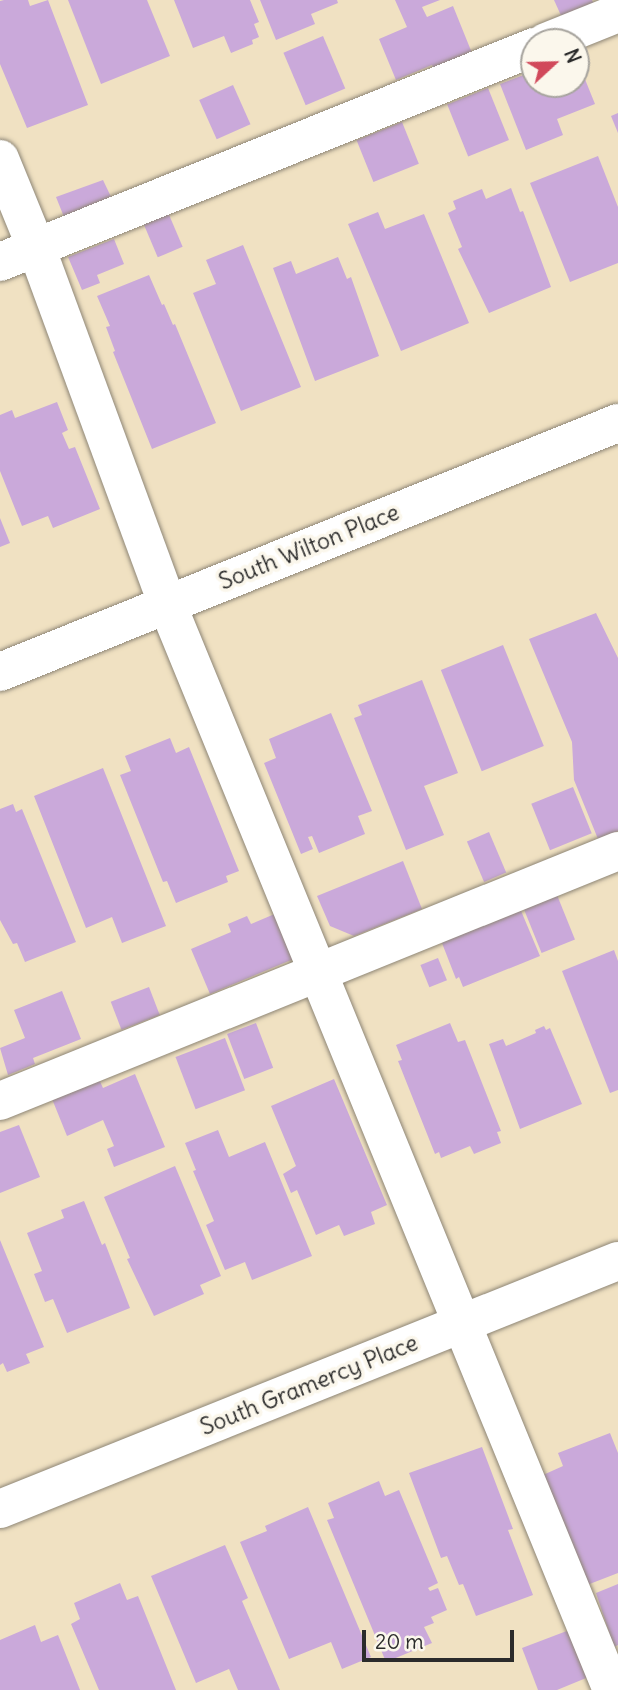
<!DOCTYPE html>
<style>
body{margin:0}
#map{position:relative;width:618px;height:1690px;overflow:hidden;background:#f0e1c2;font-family:Delius,sans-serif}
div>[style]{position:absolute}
.building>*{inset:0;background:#caa9da;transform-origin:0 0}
.roads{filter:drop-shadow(0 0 2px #8e8676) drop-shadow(0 0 2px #8e8676)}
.minor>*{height:38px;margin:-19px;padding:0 19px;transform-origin:19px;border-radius:19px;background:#fff}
span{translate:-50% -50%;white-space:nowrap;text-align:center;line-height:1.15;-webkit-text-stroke:7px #fbf7ec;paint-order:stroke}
.street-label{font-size:23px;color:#2b2b2b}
.north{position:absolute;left:520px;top:28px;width:70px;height:70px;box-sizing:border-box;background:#fbf7ec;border:2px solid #a8a59f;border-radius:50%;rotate:68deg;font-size:19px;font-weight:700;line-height:28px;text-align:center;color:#2b2b2b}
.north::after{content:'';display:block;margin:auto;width:24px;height:32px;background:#d1495b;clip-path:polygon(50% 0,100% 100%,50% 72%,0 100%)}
.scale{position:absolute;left:362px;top:1630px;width:152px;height:32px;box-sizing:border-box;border:4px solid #2b2b2b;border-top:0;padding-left:9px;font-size:21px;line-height:24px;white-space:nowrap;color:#2b2b2b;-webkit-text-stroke:5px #fbf7ec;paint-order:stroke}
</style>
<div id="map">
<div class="building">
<i style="clip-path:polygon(4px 0,28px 0,30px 6px,48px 0,88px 105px,27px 128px,0 64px,0 1px)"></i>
<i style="clip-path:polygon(68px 0,147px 0,170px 56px,101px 84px)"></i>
<i style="clip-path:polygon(174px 0,250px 0,259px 22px,254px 24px,259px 37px,252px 40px,253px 44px,231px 53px,224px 36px,193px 48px)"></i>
<i style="clip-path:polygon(260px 0,337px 0,338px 3px,311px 14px,315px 24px,276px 40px)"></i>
<i style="clip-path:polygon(395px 0,440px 0,422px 7px,427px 17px,453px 6px,474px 58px,436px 74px,432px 65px,396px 80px,379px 39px,407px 27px)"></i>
<i style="clip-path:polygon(554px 0,592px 0,595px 6px,563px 20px)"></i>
<i style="left:323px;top:36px;width:57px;height:43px;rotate:67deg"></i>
<i style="clip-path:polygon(576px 57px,595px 104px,557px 119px,563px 135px,526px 150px,500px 84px,534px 71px,534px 84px,576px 84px)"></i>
<i style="left:233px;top:85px;width:43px;height:37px;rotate:66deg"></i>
<i style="left:488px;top:88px;width:56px;height:44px;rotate:68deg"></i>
<i style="clip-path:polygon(618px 113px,618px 133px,611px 116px)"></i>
<i style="left:402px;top:122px;width:45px;height:49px;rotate:68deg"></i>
<i style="clip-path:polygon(598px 156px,618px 207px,618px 263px,570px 282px,530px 183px)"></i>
<i style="clip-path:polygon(103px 180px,113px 201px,66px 222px,56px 197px)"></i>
<i style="clip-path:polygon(511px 188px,520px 212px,523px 211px,551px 287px,489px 313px,458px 249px,462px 247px,448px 213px,456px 209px,453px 201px,482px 189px,486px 199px)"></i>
<i style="left:167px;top:210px;width:40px;height:27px;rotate:67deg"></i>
<i style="clip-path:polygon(378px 212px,385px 229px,424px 214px,469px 323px,401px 351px,348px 224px)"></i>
<i style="clip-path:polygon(114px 239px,124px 264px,97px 275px,100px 283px,82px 290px,68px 257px)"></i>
<i style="clip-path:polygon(243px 245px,301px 387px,241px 411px,193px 293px,216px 284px,206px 260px)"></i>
<i style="clip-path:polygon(338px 257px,347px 279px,351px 277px,379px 356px,315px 381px,273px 268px,291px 261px,296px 274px)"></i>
<i style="clip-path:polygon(149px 275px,162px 305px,164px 304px,173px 325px,175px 324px,216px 423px,152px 449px,113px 352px,115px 351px,106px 327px,110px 326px,97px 296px)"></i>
<i style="clip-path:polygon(57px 402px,68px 430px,62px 433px,69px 449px,75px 447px,100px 509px,53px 528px,48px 516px,22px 526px,0 471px,0 415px,12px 410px,15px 418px)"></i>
<i style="clip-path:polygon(0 518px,10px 543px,0 547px)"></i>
<i style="clip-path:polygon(596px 613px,618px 658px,618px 831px,598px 839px,574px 780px,572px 742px,529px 639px)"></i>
<i style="left:503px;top:645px;width:109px;height:67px;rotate:68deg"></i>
<i style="clip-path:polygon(422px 680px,458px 773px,424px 786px,444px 835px,406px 850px,354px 718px,362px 715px,358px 705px)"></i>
<i style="clip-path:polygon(331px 713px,372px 811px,358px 816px,365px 834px,319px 853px,312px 836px,308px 837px,313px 849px,301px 854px,264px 763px,276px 758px,269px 739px)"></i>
<i style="clip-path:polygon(170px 738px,176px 753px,189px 747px,239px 871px,226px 876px,228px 882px,176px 903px,167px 881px,163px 882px,120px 775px,131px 771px,125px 756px)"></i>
<i style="clip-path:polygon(103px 768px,166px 926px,122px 943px,112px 917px,86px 928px,34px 796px)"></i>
<i style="left:573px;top:787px;width:50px;height:45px;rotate:68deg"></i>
<i style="clip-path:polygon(13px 804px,16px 812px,22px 809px,76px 942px,25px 962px,17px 943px,13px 944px,0 920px,0 809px)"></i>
<i style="left:489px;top:832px;width:44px;height:24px;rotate:67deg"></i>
<i style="clip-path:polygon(403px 861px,422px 909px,354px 936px,330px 926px,317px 896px)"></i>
<i style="left:557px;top:895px;width:48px;height:36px;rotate:68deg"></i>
<i style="clip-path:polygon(519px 906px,540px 956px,463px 987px,459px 977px,456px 979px,440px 938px)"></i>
<i style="clip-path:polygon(277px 913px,296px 958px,210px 994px,191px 949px,231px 932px,228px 924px,247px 916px,251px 924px)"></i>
<i style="clip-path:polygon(614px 950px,618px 961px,618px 1090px,610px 1093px,562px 971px)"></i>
<i style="left:438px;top:958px;width:24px;height:19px;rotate:68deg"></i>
<i style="left:149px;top:987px;width:30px;height:41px;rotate:69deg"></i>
<i style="clip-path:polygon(62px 991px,81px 1039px,33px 1058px,35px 1064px,8px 1075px,0 1048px,25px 1038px,14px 1010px)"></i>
<i style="left:256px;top:1023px;width:48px;height:31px;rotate:69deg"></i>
<i style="clip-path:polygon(450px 1023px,458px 1042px,465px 1040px,501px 1131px,497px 1132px,501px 1143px,474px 1154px,470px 1146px,441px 1158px,439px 1152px,435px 1154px,398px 1061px,402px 1060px,396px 1045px)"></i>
<i style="clip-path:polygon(544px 1026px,546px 1030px,550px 1028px,582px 1104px,520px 1129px,489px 1044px,503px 1039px,506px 1046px,536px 1033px,535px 1030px)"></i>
<i style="left:225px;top:1038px;width:56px;height:53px;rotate:69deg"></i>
<i style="clip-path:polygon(135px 1074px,165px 1147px,114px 1167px,107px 1149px,114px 1146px,103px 1120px,67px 1136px,50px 1094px,97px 1075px,103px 1088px)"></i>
<i style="clip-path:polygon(334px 1079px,387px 1205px,371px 1212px,375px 1224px,344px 1236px,339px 1225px,316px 1235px,297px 1190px,291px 1193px,283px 1174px,296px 1166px,271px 1106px)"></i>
<i style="clip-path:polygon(19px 1125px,40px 1177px,0 1193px,0 1132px)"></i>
<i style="clip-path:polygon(218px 1130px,229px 1157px,265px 1142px,312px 1256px,252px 1280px,245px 1262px,225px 1270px,206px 1225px,214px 1221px,193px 1171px,196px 1170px,185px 1143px)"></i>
<i style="clip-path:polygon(175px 1166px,221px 1276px,200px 1285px,204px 1294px,154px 1316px,127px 1259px,130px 1258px,104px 1197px)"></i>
<i style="clip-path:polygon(84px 1201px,102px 1245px,105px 1243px,130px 1308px,67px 1333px,53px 1299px,45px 1302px,34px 1274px,42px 1271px,27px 1233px,64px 1218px,61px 1210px)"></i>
<i style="clip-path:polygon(0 1240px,44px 1347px,26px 1354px,30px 1363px,7px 1372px,3px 1363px,0 1365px)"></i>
<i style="clip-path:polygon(610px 1433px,618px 1453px,618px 1573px,587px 1585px,543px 1475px,563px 1466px,558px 1453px)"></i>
<i style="clip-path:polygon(482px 1447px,513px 1529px,508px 1530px,533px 1595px,476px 1616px,463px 1584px,459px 1585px,447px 1556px,441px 1558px,409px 1473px)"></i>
<i style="clip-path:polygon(379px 1481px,385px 1496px,399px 1490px,438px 1583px,428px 1588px,430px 1591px,438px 1588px,447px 1610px,431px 1617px,434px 1623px,424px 1627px,432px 1643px,386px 1662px,327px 1520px,334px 1518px,328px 1503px)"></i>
<i style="clip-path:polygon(308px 1507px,371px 1657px,342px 1669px,331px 1642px,289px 1659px,240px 1542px,267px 1531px,265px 1526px)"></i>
<i style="clip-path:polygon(225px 1545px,248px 1598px,242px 1601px,280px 1690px,238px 1690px,229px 1669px,196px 1683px,151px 1576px)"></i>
<i style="clip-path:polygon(120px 1583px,127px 1600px,138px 1596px,176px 1690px,99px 1690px,71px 1624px,80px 1619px,74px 1603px)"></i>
<i style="clip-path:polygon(618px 1584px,618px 1645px,614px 1647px,596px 1593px)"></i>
<i style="clip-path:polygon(35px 1625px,41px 1642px,58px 1635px,80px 1690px,0 1690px,0 1640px)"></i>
<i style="clip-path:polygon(572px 1629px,591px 1676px,557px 1690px,538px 1690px,522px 1648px)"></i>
</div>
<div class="roads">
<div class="minor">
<i style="left:546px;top:42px;width:78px;rotate:-21.9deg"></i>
<i style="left:0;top:159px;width:95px;rotate:67.8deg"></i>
<i style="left:36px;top:247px;width:380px;rotate:69.8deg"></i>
<i style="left:167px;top:604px;width:1174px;rotate:67.72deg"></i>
<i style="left:0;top:262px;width:576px;rotate:-21.93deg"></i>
<i style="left:0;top:672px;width:666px;rotate:-21.95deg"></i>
<i style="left:0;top:1101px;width:667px;rotate:-22.02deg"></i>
<i style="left:0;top:1509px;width:666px;rotate:-21.87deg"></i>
</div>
</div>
<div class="street-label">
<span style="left:309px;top:547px;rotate:-22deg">South Wilton Place</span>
<span style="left:309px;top:1385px;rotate:-22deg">South Gramercy Place</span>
</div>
<div class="north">N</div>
<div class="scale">20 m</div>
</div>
